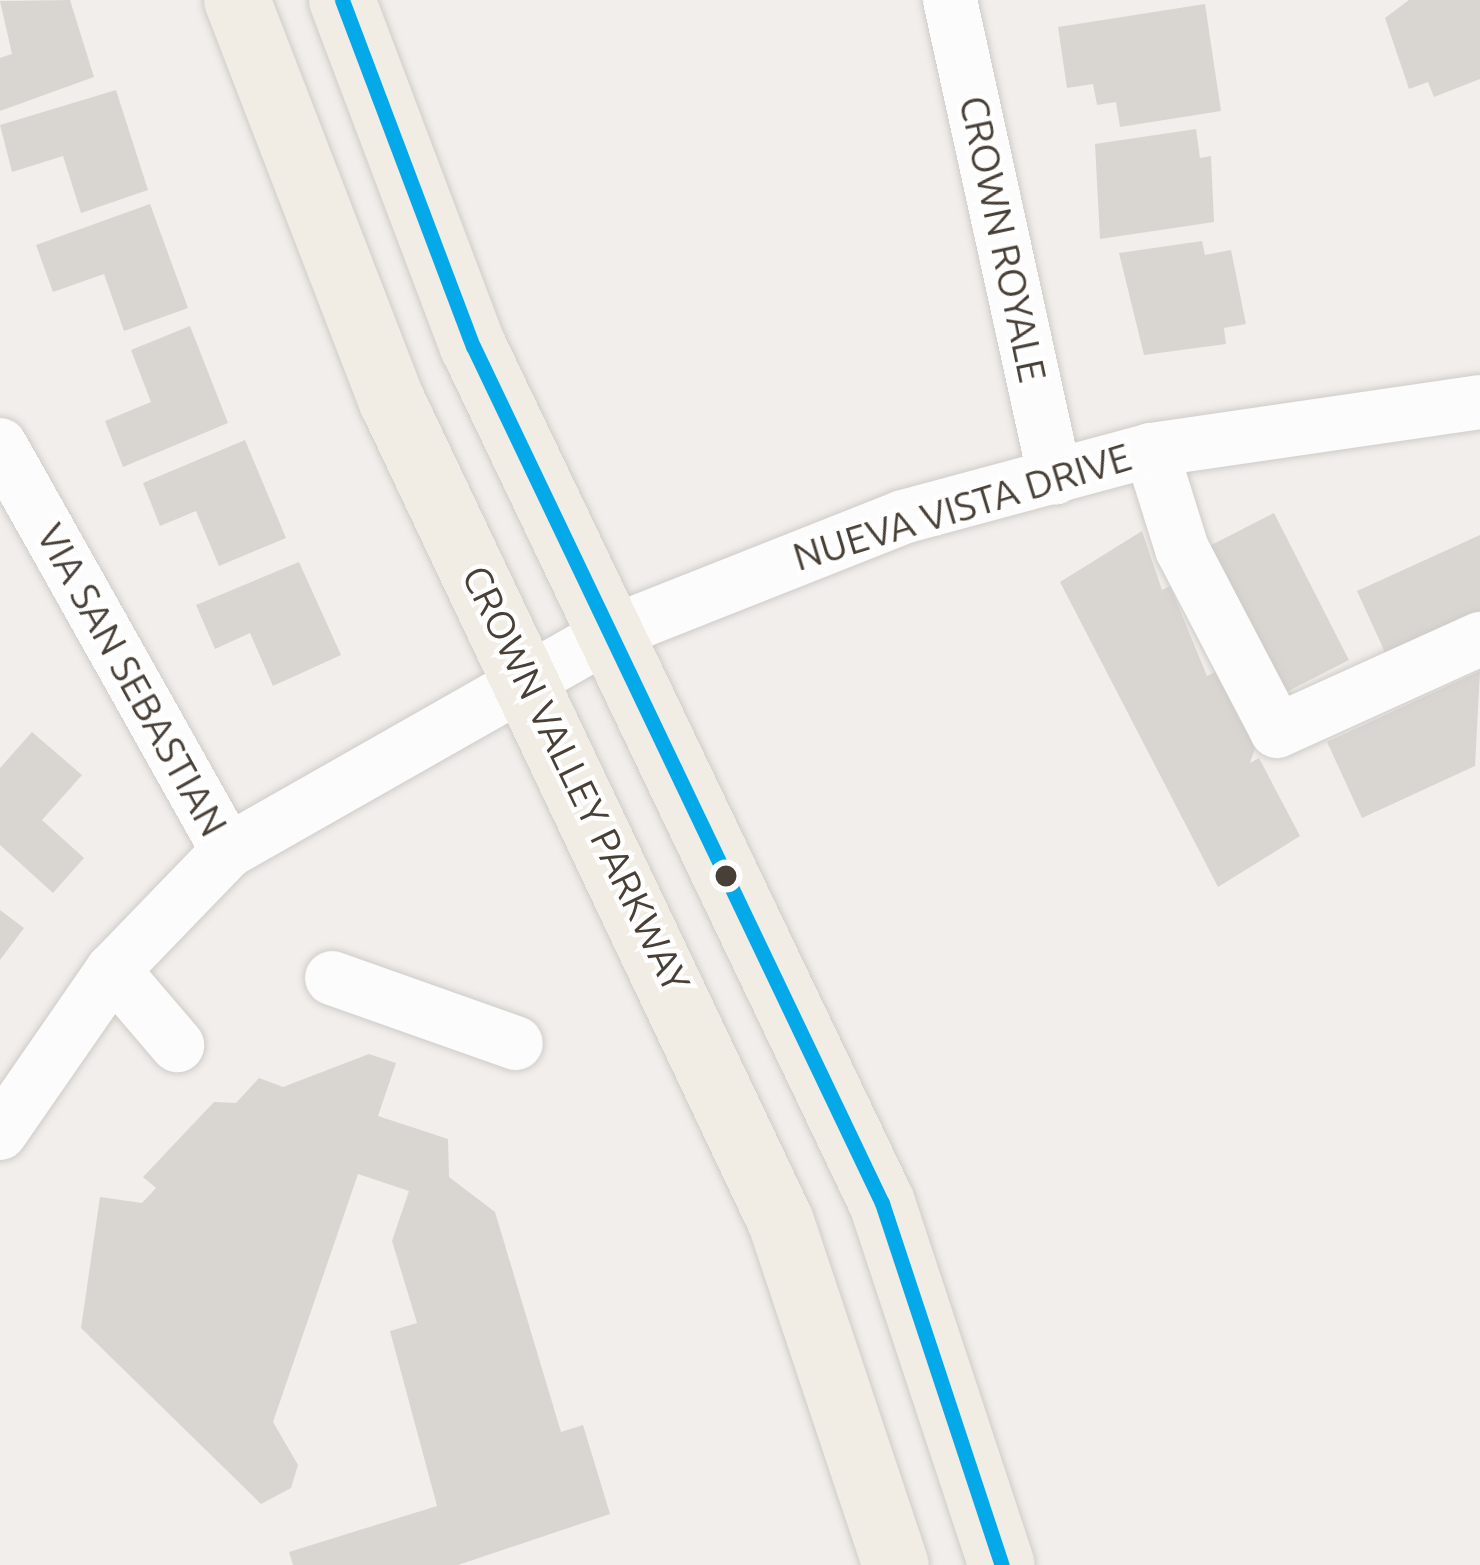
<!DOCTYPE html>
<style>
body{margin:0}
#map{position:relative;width:1480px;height:1565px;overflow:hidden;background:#f1eeeb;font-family:Ubuntu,sans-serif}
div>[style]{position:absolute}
.building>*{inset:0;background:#d9d6d2;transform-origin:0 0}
.roads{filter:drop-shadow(0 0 3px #cfccc8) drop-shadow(0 0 3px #cfccc8)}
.minor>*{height:54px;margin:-27px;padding:0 27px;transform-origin:27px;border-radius:27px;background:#fdfcfc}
.major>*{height:66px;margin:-33px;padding:0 33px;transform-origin:33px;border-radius:33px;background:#f1ece4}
.bus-1>*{height:15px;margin:-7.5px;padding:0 7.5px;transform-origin:7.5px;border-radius:7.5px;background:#04a9e9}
.dots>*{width:33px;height:33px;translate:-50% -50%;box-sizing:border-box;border:6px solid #fff;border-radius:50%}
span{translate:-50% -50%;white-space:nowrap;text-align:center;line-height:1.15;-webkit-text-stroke:9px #fff;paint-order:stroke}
.street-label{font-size:39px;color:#483f36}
</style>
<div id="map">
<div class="building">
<i style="clip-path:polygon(70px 0,94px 77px,0 111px,0 58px,12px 54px,0 1px)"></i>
<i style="clip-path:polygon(1409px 0,1480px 0,1480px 79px,1434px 97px,1428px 82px,1409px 89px,1385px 18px)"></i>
<i style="clip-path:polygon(1205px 4px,1221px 111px,1120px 127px,1116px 102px,1097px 105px,1093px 84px,1067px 88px,1058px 27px)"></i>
<i style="clip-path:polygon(116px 90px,148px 190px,81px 213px,63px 156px,12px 172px,0 125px)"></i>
<i style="clip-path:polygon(1196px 129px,1200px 158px,1211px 156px,1214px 222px,1100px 239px,1095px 144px)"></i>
<i style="clip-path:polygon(150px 204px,188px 308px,124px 331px,104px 274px,53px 292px,36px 245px)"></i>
<i style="clip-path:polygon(1202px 241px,1205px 255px,1231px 250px,1246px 324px,1224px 328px,1226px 344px,1144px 355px,1119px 253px)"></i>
<i style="clip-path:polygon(190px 326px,228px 423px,123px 467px,105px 421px,151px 402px,131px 350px)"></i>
<i style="clip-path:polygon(245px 440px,286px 538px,219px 566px,196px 511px,160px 526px,143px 483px)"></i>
<i style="left:1274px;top:513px;width:165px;height:73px;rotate:63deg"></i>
<i style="clip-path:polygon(1142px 531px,1162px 590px,1170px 586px,1207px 676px,1215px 672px,1255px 748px,1250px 763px,1259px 758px,1300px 836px,1218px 887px,1060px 582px)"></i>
<i style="clip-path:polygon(1480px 535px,1480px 617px,1388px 659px,1357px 591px)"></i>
<i style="clip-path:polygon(299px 562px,341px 655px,273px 686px,250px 633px,215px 649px,196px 605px)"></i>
<i style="clip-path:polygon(1480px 671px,1475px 766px,1362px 818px,1327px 742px)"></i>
<i style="clip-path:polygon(32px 732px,82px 775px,42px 820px,84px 858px,53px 893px,0 845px,0 768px)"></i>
<i style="clip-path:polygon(0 910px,24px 928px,0 960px)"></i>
<i style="clip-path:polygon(369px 1054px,396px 1063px,378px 1116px,448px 1139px,449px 1177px,495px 1212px,561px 1432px,583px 1425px,610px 1514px,458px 1565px,293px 1565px,289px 1552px,437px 1506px,390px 1331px,417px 1323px,392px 1241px,409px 1191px,358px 1174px,273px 1422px,298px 1465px,291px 1488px,261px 1504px,81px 1328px,100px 1197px,142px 1203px,156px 1188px,143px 1177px,214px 1102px,236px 1103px,259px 1078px,283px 1087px)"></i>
</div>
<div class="roads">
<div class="minor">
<i style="left:950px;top:0;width:489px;rotate:77.6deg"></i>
<i style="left:0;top:445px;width:466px;rotate:60.7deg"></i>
<i style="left:1151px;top:450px;width:104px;rotate:72.6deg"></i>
<i style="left:1182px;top:549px;width:205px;rotate:62.4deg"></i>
<i style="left:1277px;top:731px;width:223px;rotate:-24.4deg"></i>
<i style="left:113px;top:970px;width:99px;rotate:49.5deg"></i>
<i style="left:332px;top:978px;width:195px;rotate:19.5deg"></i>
<i style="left:0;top:1133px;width:198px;rotate:-55.3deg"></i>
<i style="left:113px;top:970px;width:165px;rotate:-46deg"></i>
<i style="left:228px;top:851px;width:443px;rotate:-29.6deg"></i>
<i style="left:613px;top:632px;width:312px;rotate:-21.6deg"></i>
<i style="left:903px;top:517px;width:257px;rotate:-15.1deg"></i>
<i style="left:1151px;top:450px;width:332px;rotate:-8.3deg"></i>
</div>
<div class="major">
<i style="left:237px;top:0;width:430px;rotate:68.9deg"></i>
<i style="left:392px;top:401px;width:908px;rotate:64.65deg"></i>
<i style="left:781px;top:1222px;width:362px;rotate:71.5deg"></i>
<i style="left:342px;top:0;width:370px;rotate:69.3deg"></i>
<i style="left:473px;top:346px;width:950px;rotate:64.49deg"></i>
<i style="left:882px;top:1203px;width:381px;rotate:71.7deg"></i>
</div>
</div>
<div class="bus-1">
<i style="left:342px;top:0;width:370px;rotate:69.3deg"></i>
<i style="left:473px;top:346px;width:950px;rotate:64.49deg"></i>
<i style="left:882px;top:1203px;width:381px;rotate:71.7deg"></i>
</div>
<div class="dots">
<i style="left:726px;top:876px;background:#483f36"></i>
</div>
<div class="street-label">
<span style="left:1003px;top:239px;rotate:78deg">CROWN ROYALE</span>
<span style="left:962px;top:507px;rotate:-17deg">NUEVA VISTA DRIVE</span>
<span style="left:132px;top:680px;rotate:61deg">VIA SAN SEBASTIAN</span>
<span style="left:576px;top:779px;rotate:64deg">CROWN VALLEY PARKWAY</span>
</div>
</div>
